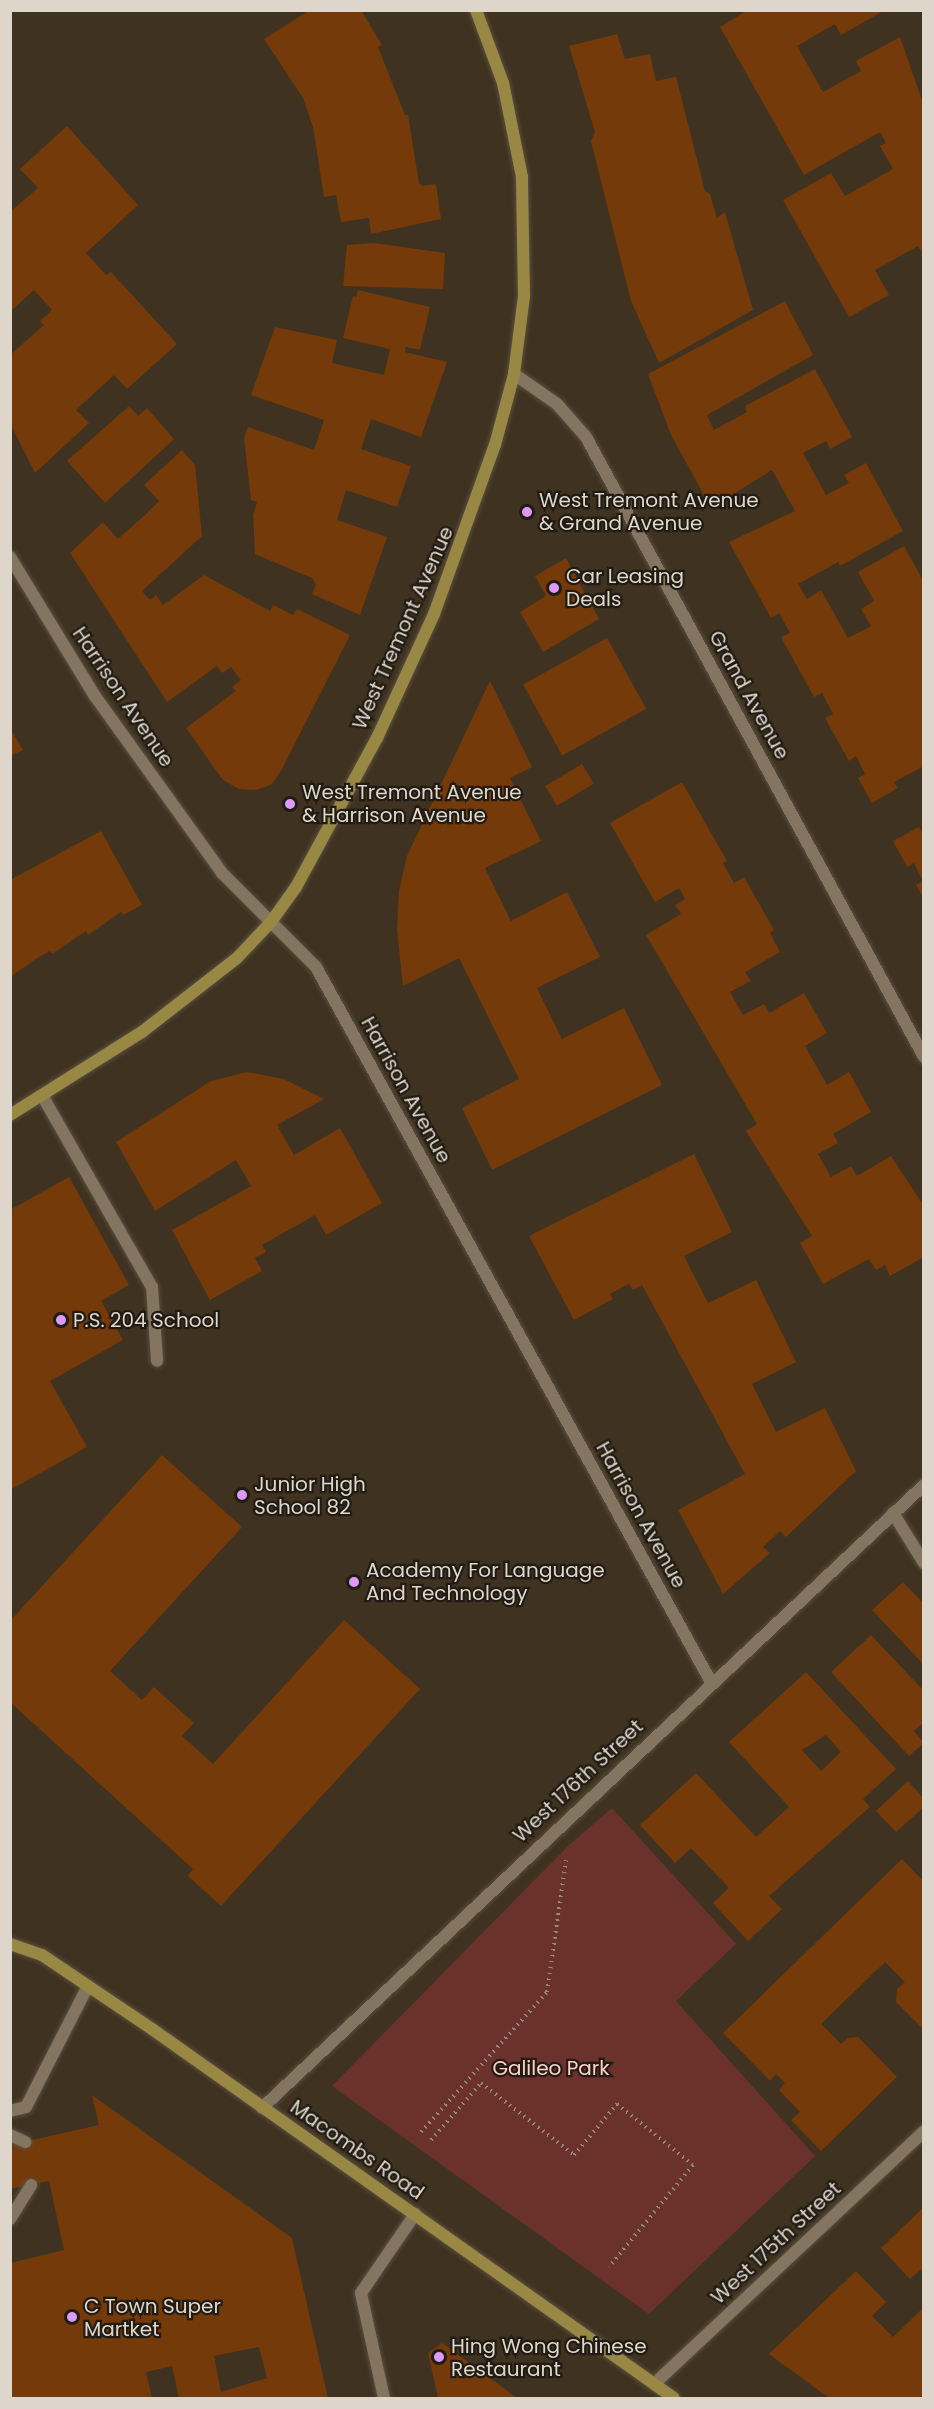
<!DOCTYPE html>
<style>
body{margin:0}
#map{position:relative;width:934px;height:2409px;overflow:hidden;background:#3f3220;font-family:Poppins,sans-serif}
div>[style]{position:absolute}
.green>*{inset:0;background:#6b322b}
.building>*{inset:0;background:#743a0a;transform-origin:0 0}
.path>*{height:4px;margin-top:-2px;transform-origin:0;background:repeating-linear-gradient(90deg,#958b7d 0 1.5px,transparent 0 6px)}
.roads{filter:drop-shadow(0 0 2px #594f3f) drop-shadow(0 0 2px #594f3f)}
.lane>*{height:12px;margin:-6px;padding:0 6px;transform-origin:6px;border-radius:6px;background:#837560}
.street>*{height:12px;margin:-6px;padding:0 6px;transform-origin:6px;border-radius:6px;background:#837560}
.secondary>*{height:12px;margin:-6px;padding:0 6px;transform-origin:6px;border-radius:6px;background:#988843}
.dots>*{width:16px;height:16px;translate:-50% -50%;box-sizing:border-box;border:3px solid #211b13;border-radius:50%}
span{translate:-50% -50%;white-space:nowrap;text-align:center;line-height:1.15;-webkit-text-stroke:4.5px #211b13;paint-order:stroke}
.poi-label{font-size:20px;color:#ded6cb}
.left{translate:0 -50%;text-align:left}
.street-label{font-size:20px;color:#ded6cb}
.park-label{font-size:20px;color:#fcd0c9}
.frame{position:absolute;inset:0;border:12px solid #ded6cb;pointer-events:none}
</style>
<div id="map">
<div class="green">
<i style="clip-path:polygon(612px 1808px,736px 1944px,676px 2001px,815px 2156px,649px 2314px,332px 2086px,567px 1847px)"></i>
</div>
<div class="building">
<i style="clip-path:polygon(310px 10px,361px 10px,382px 45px,378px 47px,405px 115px,408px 115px,419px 183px,422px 186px,436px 184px,441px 219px,371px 234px,369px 218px,341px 222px,336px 195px,324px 197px,313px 127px,303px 98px,264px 39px)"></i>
<i style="clip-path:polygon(748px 10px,885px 10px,841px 35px,835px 24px,797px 46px,823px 92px,861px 71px,856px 61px,900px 37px,924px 106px,924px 256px,918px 246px,875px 270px,889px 295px,849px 317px,783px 200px,831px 173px,845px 196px,893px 169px,880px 146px,886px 143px,880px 132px,804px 175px,720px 27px)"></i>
<i style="clip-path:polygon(617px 34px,625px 59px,650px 54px,656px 81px,676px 77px,705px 191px,710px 194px,717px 218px,725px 212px,753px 310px,659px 363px,631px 301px,591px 141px,595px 132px,569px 46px)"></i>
<i style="clip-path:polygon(67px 126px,138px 205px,86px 253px,106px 275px,111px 272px,177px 344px,127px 389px,114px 375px,76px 410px,89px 423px,35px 473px,10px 423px,10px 355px,44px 325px,40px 321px,52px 310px,34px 290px,10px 312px,10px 212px,38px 188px,20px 169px)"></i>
<i style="clip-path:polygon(374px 243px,445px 253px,443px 289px,343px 286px,347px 245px)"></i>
<i style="clip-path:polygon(358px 290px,430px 307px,420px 350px,406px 347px,405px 352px,447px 362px,421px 437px,371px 419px,361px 449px,411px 466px,397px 507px,346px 490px,337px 520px,387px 537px,360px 615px,312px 594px,316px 585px,312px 578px,255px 554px,253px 515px,257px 502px,251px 500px,244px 438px,248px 427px,314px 450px,324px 420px,251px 395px,275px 327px,337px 340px,332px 363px,384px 375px,390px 349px,343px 338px,353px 296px,356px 297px)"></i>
<i style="clip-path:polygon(785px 301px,813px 355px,707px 415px,714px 430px,747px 412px,745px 406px,815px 369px,852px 437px,830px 449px,826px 441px,803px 453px,826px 495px,849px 483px,844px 475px,866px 463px,903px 531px,840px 566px,838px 562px,798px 584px,807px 599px,821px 590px,848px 638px,871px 626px,861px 609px,874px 601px,858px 572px,904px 546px,924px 582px,924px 766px,894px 782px,898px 788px,872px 803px,858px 778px,865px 774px,856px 756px,849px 761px,825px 718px,833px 714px,822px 693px,814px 697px,781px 637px,790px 633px,779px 613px,771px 618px,729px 542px,795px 511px,772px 470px,711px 508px,671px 435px,648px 374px)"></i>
<i style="clip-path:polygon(129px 406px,138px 416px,147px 408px,174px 439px,105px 503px,67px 461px)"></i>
<i style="clip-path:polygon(182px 450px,195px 465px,202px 536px,142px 591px,150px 600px,156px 595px,163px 605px,204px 575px,270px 611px,273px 605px,293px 615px,297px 609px,350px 635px,281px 771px,272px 784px,257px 790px,239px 789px,223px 780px,186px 728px,236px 691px,232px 687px,241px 680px,231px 667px,222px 673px,217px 666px,167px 702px,70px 553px,103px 522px,118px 539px,146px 514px,159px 501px,144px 485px)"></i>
<i style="clip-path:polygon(566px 558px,599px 619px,543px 652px,520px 612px,546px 596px,535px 576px)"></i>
<i style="left:607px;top:638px;width:81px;height:96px;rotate:61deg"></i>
<i style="clip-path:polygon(490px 681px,532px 767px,510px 778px,541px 841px,485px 868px,511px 921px,567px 892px,600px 957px,537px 988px,562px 1039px,624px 1008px,662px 1085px,492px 1170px,462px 1108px,519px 1079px,459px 958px,403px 986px,397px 929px,399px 891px,407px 856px)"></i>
<i style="clip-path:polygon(10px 728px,23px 750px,10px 756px)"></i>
<i style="left:582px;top:764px;width:23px;height:43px;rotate:59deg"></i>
<i style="clip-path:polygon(682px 782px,727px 861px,723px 863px,734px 883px,744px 877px,774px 930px,770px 933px,780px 952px,745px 972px,751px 981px,730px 992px,743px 1015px,764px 1004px,769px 1013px,804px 993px,827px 1033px,805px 1046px,827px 1085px,849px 1072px,871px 1112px,833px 1134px,838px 1143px,818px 1154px,831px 1177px,851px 1166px,857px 1176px,891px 1156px,924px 1206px,924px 1257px,890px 1276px,885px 1265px,876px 1270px,869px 1259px,823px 1284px,800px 1243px,812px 1236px,746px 1131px,757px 1124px,646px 935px,681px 914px,675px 905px,685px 899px,679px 888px,655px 902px,610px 823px)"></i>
<i style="clip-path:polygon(919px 827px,924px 836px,924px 899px,916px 885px,923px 881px,914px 863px,907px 867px,893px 841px)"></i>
<i style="clip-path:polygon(101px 831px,142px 905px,123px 915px,121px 912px,88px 935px,86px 931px,52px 954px,50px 951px,36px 959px,10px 977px,10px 880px)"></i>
<i style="clip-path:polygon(247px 1072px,284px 1079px,324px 1099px,277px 1125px,294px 1155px,340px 1128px,382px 1203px,326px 1235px,315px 1215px,262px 1245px,266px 1252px,255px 1258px,262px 1271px,210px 1300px,172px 1230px,251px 1186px,236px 1160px,155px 1211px,116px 1142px,211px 1081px)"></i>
<i style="clip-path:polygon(694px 1154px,732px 1232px,684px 1256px,708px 1303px,756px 1280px,796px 1362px,752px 1384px,776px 1432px,825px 1408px,856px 1471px,786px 1537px,780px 1531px,763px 1547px,770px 1553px,723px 1594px,678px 1510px,745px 1474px,642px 1285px,633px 1290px,629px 1284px,610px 1294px,613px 1299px,574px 1320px,529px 1236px)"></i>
<i style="clip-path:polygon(69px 1177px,129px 1285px,101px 1301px,123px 1340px,50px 1381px,87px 1447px,10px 1490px,10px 1210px)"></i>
<i style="clip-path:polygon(162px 1455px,242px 1527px,110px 1671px,142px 1700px,154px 1687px,194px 1723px,182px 1736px,213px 1764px,344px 1620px,420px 1689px,221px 1906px,188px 1876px,193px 1869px,10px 1702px,10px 1621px)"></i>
<i style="clip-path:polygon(903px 1582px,924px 1604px,924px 1665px,872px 1610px)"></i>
<i style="clip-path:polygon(871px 1635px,924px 1691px,924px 1722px,914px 1731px,924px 1743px,909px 1756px,831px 1672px)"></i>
<i style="clip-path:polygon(evenodd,806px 1672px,896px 1769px,863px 1799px,870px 1807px,769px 1896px,782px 1909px,748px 1941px,713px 1903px,729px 1888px,691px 1848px,675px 1863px,640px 1825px,696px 1773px,756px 1837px,789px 1807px,729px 1742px,806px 1672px,826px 1735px,841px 1752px,821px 1771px,802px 1750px,826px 1735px)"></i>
<i style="clip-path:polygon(908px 1781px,924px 1799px,924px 1807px,896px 1832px,876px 1811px)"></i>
<i style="clip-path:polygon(902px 1859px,924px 1882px,924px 2030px,896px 2002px,897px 1989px,905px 1982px,885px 1962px,821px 2024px,841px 2044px,848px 2038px,858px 2037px,897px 2077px,821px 2151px,791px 2120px,800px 2112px,779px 2090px,785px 2083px,776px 2074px,770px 2081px,723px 2033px)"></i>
<i style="clip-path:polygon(evenodd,92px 2095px,292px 2238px,328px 2398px,179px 2398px,172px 2366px,146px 2372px,152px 2398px,10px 2398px,10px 2263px,64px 2250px,49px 2181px,10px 2189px,10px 2145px,99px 2125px,92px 2095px,259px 2347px,267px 2378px,221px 2392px,214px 2356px,259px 2347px)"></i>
<i style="clip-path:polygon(924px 2207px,924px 2267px,910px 2279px,881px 2248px)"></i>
<i style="clip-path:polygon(856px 2271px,886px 2302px,872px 2316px,893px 2337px,924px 2307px,924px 2398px,829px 2398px,769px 2354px)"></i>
<i style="clip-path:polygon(442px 2343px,517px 2398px,438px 2398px,428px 2353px)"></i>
</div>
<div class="path">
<i style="left:421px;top:2132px;width:188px;rotate:-48deg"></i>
<i style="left:547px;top:1992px;width:133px;rotate:-81.8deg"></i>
<i style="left:431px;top:2140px;width:76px;rotate:-48.7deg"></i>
<i style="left:481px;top:2083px;width:118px;rotate:37.7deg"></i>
<i style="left:574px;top:2155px;width:67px;rotate:-49.9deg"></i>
<i style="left:617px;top:2104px;width:97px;rotate:38.8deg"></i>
<i style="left:693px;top:2165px;width:132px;rotate:129.5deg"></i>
</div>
<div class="roads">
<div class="lane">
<i style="left:43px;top:1097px;width:219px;rotate:60.2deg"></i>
<i style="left:152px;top:1287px;width:74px;rotate:86.1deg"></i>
<i style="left:893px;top:1513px;width:59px;rotate:58.2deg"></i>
<i style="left:10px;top:2111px;width:16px;rotate:-14deg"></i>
<i style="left:26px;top:2107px;width:136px;rotate:-62.9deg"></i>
<i style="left:10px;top:2135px;width:17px;rotate:25deg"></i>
<i style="left:10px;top:2219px;width:40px;rotate:-58deg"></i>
</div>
<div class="street">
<i style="left:514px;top:374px;width:52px;rotate:34.9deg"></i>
<i style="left:557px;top:404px;width:44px;rotate:48.7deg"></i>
<i style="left:586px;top:437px;width:706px;rotate:61.4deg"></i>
<i style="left:10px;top:557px;width:163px;rotate:58.6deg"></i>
<i style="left:95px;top:696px;width:218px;rotate:54.3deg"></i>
<i style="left:222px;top:873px;width:133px;rotate:45deg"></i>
<i style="left:316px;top:967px;width:817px;rotate:61.08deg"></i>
<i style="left:262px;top:2108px;width:909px;rotate:-43.26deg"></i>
<i style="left:654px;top:2384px;width:370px;rotate:-43.1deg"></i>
<i style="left:384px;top:2398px;width:107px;rotate:-102.4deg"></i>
<i style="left:361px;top:2293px;width:96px;rotate:-55.6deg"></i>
</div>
<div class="secondary">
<i style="left:10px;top:1115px;width:156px;rotate:-32.2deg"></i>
<i style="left:142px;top:1032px;width:120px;rotate:-37.9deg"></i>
<i style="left:237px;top:958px;width:50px;rotate:-46.6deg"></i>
<i style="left:271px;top:922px;width:43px;rotate:-54.5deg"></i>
<i style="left:296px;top:887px;width:170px;rotate:-61.5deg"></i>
<i style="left:377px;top:738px;width:136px;rotate:-65.3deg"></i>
<i style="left:434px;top:614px;width:180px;rotate:-70.2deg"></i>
<i style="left:495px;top:445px;width:73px;rotate:-75deg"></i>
<i style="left:514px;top:374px;width:79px;rotate:-82.7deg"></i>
<i style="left:524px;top:296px;width:119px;rotate:-91deg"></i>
<i style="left:522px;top:177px;width:96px;rotate:-101.4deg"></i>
<i style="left:503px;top:83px;width:78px;rotate:-110.3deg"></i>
<i style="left:10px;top:1944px;width:34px;rotate:19deg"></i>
<i style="left:42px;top:1955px;width:133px;rotate:33.9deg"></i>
<i style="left:152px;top:2029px;width:639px;rotate:35.26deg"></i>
</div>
</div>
<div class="dots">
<i style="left:527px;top:512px;background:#da9af6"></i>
<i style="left:554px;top:588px;background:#da9af6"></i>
<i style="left:290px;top:804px;background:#da9af6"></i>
<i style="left:61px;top:1320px;background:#da9af6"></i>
<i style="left:242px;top:1495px;background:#da9af6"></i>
<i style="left:354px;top:1582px;background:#da9af6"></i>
<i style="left:72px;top:2317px;background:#da9af6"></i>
<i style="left:439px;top:2357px;background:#da9af6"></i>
</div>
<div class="poi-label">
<span class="left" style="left:539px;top:512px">West Tremont Avenue<br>&amp; Grand Avenue</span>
<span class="left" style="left:566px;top:588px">Car Leasing<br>Deals</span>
<span class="left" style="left:302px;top:804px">West Tremont Avenue<br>&amp; Harrison Avenue</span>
<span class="left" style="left:73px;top:1320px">P.S. 204 School</span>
<span class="left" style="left:254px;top:1496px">Junior High<br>School 82</span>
<span class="left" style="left:366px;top:1582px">Academy For Language<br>And Technology</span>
<span class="left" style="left:84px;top:2318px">C Town Super<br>Martket</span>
<span class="left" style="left:451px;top:2358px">Hing Wong Chinese<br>Restaurant</span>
</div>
<div class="street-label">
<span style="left:403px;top:628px;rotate:-66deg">West Tremont Avenue</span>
<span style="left:749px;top:695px;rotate:61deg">Grand Avenue</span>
<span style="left:123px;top:697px;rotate:56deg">Harrison Avenue</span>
<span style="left:406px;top:1090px;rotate:61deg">Harrison Avenue</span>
<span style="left:641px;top:1515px;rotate:61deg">Harrison Avenue</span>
<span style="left:578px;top:1781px;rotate:-43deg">West 176th Street</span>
<span style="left:357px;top:2150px;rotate:35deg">Macombs Road</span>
<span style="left:776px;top:2243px;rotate:-43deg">West 175th Street</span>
</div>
<div class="park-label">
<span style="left:551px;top:2068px">Galileo Park</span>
</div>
<div class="frame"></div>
</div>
